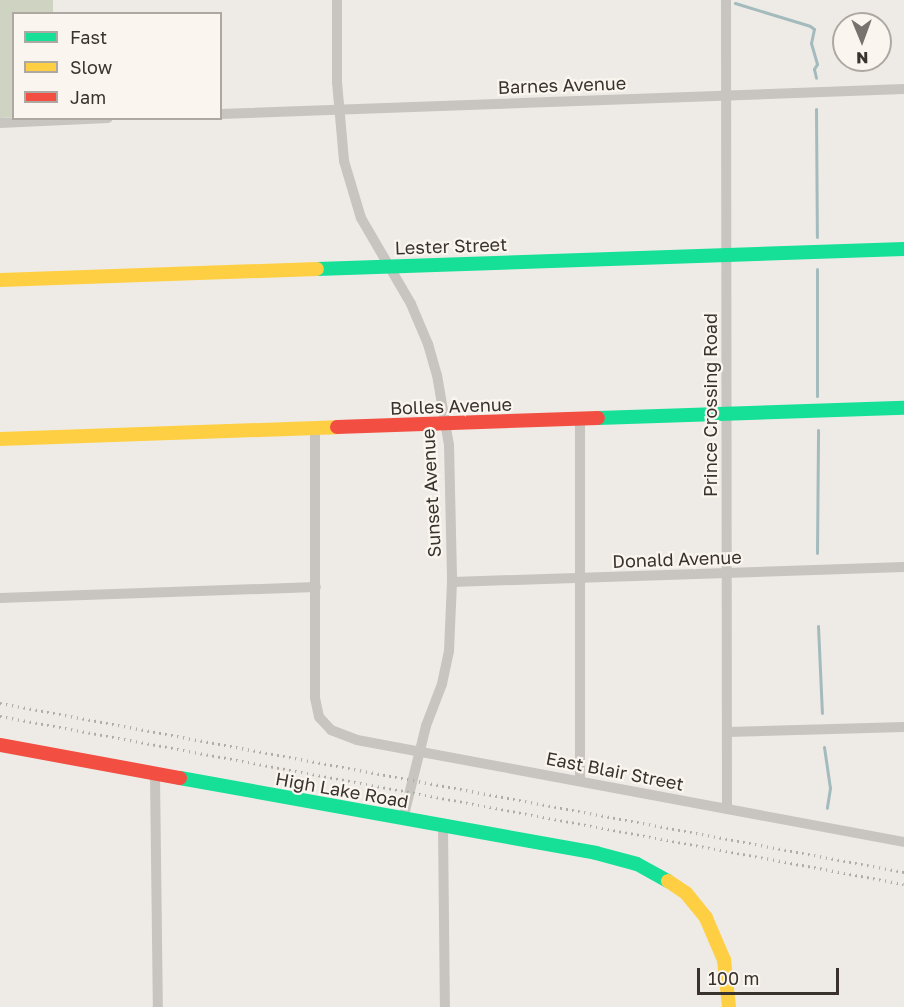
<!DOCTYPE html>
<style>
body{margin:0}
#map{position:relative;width:904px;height:1007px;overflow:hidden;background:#eeebe6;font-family:"Golos Text",sans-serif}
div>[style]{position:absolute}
.green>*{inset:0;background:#ced3c2}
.stream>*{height:3px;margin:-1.5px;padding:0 1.5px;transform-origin:1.5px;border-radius:1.5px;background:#a4bbbd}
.street>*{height:10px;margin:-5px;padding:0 5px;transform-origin:5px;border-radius:5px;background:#c8c4bf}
.fast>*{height:14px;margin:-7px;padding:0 7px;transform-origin:7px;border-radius:7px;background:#16e098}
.slow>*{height:14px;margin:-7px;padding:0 7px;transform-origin:7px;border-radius:7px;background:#ffcf43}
.jam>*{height:14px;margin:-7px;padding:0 7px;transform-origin:7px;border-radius:7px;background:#f24e42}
.rail>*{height:3px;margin-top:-1.5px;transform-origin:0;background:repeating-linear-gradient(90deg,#b0ada9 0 1.5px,transparent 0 6px)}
span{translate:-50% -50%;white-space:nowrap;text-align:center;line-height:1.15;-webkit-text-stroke:4.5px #faf6ef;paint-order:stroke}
.street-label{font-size:18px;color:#39322d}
.legend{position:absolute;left:12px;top:12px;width:210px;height:108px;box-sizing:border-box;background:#faf6ef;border:2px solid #ada8a1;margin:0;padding:8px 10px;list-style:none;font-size:18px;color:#39322d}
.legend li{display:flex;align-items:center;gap:12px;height:30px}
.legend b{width:30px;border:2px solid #ada8a1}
.north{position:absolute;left:832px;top:12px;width:60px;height:60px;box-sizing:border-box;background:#faf6ef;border:2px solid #ada8a1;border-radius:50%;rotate:179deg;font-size:16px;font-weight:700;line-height:24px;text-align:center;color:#39322d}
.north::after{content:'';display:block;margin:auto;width:21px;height:27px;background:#78736e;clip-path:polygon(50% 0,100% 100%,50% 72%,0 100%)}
.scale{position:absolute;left:697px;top:968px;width:142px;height:27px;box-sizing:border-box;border:3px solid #39322d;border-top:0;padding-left:8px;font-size:18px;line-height:21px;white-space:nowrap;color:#39322d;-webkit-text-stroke:4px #faf6ef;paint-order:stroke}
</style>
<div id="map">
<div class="green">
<i style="clip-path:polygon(0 0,53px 0,53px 13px,14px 14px,13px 117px,0 118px)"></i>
</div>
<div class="stream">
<i style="left:735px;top:3px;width:78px;rotate:17deg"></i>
<i style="left:810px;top:26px;width:5px;rotate:37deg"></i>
<i style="left:814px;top:29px;width:14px;rotate:102deg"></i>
<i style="left:811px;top:43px;width:22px;rotate:74deg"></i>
<i style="left:817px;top:64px;width:6px;rotate:121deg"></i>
<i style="left:814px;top:69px;width:9px;rotate:77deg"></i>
<i style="left:816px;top:109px;width:128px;rotate:89.6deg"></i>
<i style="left:817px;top:269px;width:127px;rotate:90deg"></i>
<i style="left:817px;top:553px;width:123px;rotate:-89.5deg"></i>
<i style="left:818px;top:626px;width:87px;rotate:87.4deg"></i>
<i style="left:824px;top:747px;width:41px;rotate:81.7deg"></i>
<i style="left:830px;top:788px;width:20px;rotate:99deg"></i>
</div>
<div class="street">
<i style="left:337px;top:0;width:82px;rotate:90deg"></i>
<i style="left:337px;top:82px;width:79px;rotate:84.9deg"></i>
<i style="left:344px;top:161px;width:59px;rotate:73.4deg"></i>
<i style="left:361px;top:218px;width:99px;rotate:59.8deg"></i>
<i style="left:411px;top:304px;width:43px;rotate:67deg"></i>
<i style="left:428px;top:344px;width:32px;rotate:74deg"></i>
<i style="left:437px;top:375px;width:71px;rotate:80.3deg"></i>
<i style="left:449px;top:445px;width:137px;rotate:88.7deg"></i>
<i style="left:452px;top:582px;width:69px;rotate:92.5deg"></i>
<i style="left:449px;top:651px;width:34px;rotate:102deg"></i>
<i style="left:442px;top:684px;width:45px;rotate:110.9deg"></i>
<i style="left:426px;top:726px;width:96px;rotate:103.9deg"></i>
<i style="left:726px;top:0;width:809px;rotate:89.93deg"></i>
<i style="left:220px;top:114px;width:684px;rotate:-2.09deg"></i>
<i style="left:0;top:123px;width:108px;rotate:-2.7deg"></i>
<i style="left:580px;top:419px;width:362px;rotate:90deg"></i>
<i style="left:315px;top:429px;width:269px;rotate:90deg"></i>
<i style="left:315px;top:698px;width:19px;rotate:78deg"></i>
<i style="left:319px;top:717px;width:18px;rotate:47deg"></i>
<i style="left:331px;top:730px;width:28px;rotate:21deg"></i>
<i style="left:357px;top:740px;width:556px;rotate:10.56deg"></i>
<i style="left:452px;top:582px;width:452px;rotate:-1.9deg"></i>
<i style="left:0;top:598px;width:316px;rotate:-2deg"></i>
<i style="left:727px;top:732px;width:177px;rotate:-1.6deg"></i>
<i style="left:155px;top:774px;width:233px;rotate:89.3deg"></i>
<i style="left:443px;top:826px;width:181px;rotate:89.4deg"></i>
</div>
<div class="fast">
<i style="left:317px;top:269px;width:587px;rotate:-1.95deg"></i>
<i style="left:598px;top:418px;width:306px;rotate:-1.9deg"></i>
<i style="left:180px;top:778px;width:423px;rotate:10.2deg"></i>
<i style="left:596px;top:853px;width:42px;rotate:15deg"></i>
<i style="left:637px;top:864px;width:35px;rotate:29deg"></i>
</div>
<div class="slow">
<i style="left:0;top:280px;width:317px;rotate:-2deg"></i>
<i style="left:0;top:439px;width:337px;rotate:-2deg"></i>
<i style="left:668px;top:881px;width:22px;rotate:34deg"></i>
<i style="left:686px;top:893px;width:32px;rotate:51deg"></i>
<i style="left:706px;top:918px;width:46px;rotate:66.8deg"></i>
<i style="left:724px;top:960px;width:47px;rotate:83.9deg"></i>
</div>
<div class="jam">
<i style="left:337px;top:427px;width:261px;rotate:-2deg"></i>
<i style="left:0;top:745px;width:183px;rotate:10.4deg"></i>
</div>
<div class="rail">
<i style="left:0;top:703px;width:920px;rotate:10.59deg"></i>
<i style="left:0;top:716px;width:919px;rotate:10.53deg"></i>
</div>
<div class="street-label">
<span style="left:562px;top:85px;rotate:-2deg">Barnes Avenue</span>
<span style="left:451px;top:246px;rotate:-2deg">Lester Street</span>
<span style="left:710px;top:405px;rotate:-90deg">Prince Crossing Road</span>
<span style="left:451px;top:406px;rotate:-2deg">Bolles Avenue</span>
<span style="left:431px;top:493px;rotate:-93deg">Sunset Avenue</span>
<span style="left:677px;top:559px;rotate:-2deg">Donald Avenue</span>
<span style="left:615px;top:771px;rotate:11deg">East Blair Street</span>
<span style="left:342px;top:790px;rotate:10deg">High Lake Road</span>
</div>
<ul class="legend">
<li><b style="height:8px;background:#16e098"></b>Fast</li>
<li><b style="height:8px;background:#ffcf43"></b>Slow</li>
<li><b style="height:8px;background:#f24e42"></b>Jam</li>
</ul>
<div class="north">N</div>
<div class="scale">100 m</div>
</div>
